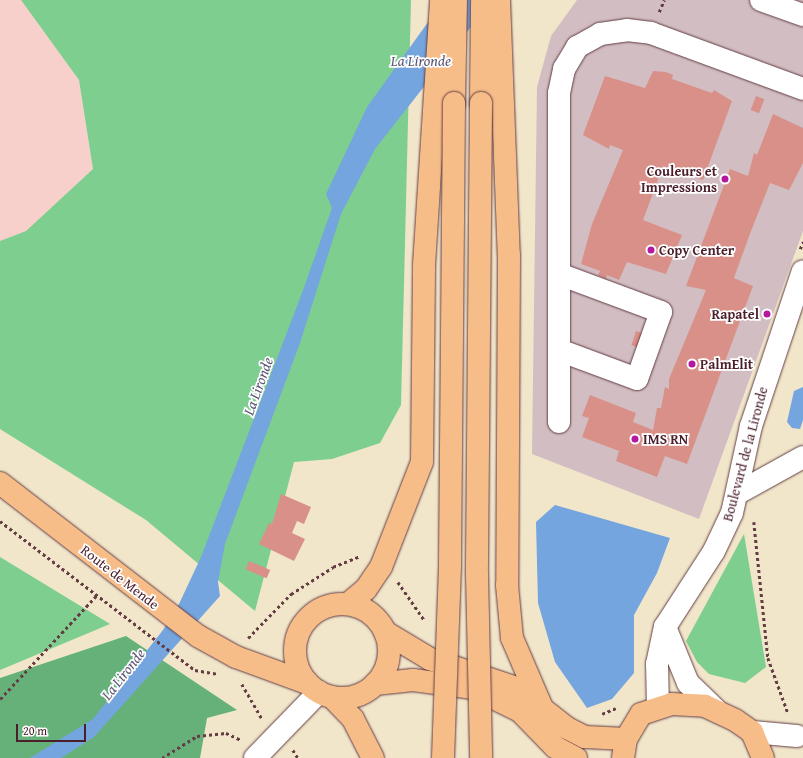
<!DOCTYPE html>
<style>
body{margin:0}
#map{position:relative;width:803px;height:758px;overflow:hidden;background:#f1e5ca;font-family:"Gentium Book Plus",serif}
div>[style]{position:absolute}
.built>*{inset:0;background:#f7d0cb}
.industrial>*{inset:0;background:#d2bec2}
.green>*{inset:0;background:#7dce8f}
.forest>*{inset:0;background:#66b17a}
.water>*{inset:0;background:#74a5df}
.building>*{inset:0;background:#d89088;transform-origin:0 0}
.path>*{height:2.5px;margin-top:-1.25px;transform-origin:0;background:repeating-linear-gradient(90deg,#633d43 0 3px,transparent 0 6px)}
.roads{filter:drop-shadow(0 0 1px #633d43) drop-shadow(0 0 1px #633d43)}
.minor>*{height:22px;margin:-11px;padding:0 11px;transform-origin:11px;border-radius:11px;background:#fff}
.major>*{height:22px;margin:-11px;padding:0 11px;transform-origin:11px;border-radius:11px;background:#f7bd88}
.major>.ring{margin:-11px;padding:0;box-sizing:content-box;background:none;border:22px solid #f7bd88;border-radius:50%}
.bridges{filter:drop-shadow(0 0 1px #633d43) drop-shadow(0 0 1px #633d43)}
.major-bridge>*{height:22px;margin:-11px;padding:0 11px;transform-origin:11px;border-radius:11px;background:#f7bd88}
.dots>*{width:11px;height:11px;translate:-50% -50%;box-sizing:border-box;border:2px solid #fff;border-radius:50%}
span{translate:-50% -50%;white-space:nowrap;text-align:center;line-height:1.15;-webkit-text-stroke:3.5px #fff;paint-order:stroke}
.poi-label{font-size:14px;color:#4a1f2b;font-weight:700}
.right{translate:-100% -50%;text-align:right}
.left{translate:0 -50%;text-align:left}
.street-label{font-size:14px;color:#4a1f2b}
.water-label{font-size:15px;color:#5b5573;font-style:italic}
.scale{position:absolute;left:16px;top:724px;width:70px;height:18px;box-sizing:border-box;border:2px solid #4a1f2b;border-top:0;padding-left:5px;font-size:12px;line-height:14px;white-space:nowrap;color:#4a1f2b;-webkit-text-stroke:3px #fff;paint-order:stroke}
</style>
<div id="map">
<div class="built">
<i style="clip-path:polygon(0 0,21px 0,79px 80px,93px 169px,26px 231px,0 241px)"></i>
</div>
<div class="industrial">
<i style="clip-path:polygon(577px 0,803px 0,803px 231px,699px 519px,532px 454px,537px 87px,551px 36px)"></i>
</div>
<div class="green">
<i style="clip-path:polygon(21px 0,411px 0,401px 405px,380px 443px,332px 459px,294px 462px,255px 611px,146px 520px,0 429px,0 241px,26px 231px,93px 169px,79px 80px)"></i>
<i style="clip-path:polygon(744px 534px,766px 667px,745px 683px,709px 674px,697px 662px,686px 641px)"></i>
<i style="clip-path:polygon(0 557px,110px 624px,0 670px)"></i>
</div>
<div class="forest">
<i style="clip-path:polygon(126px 636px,237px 710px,207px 718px,200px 758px,0 758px,0 678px)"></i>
</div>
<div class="water">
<i style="clip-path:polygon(444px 0,492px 0,375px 149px,341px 214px,300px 343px,225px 544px,218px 582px,220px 596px,94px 737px,61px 758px,30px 758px,93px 719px,163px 630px,179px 604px,201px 557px,302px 293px,332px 208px,326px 194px,367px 107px)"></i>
<i style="clip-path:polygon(803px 387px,803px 420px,800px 429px,792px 428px,787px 422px,794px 391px)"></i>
<i style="clip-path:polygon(555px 505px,670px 538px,657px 573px,634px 615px,634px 673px,612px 699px,587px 708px,555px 662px,538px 603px,536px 522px)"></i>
</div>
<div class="building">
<i style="clip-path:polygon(653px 71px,666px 72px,673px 75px,672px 79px,712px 93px,714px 90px,732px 101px,703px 180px,663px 166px,643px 220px,682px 235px,666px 274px,627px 262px,619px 280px,607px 275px,606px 279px,598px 275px,600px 271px,581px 264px,592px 224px,623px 150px,610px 145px,609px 149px,583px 135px,605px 76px,645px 88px)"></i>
<i style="left:756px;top:96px;width:9px;height:15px;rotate:21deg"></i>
<i style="clip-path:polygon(773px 114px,803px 128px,803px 163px,789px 190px,770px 183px,751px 231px,734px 278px,753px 286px,687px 464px,665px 456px,657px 477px,616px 461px,619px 451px,582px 437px,589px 418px,582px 416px,590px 395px,636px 413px,633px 422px,653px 430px,657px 408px,661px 408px,665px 387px,669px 389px,669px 379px,706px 290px,686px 286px,730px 169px,748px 176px,754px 153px,757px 155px)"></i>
<i style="left:636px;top:331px;width:9px;height:15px;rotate:18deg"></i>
<i style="clip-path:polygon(281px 494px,311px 507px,304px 524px,297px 521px,292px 533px,305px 539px,294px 561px,259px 544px,269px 523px,272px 524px)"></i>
<i style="left:249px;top:561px;width:23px;height:9px;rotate:23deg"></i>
</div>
<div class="path">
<i style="left:659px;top:12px;width:13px;rotate:-67deg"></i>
<i style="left:800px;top:249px;width:8px;rotate:-67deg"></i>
<i style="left:0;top:521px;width:245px;rotate:37.4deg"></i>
<i style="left:195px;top:670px;width:22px;rotate:10deg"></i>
<i style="left:754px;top:522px;width:137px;rotate:84.1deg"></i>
<i style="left:768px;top:658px;width:59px;rotate:70deg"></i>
<i style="left:398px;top:582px;width:47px;rotate:55.3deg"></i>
<i style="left:248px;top:638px;width:62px;rotate:-45.7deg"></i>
<i style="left:291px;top:594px;width:50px;rotate:-32.7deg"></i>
<i style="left:333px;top:567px;width:29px;rotate:-22deg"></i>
<i style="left:242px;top:684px;width:39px;rotate:60deg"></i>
<i style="left:0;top:699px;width:142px;rotate:-47deg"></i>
<i style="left:602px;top:714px;width:15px;rotate:-23deg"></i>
<i style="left:293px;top:750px;width:9px;rotate:58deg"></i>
<i style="left:162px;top:758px;width:41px;rotate:-32.2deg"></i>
<i style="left:197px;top:736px;width:29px;rotate:-6deg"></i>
<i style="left:226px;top:733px;width:17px;rotate:25deg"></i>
</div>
<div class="roads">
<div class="minor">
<i style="left:761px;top:0;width:45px;rotate:19.7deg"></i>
<i style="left:559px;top:274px;width:109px;rotate:20.4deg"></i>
<i style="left:661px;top:312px;width:71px;rotate:109.7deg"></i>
<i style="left:637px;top:379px;width:83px;rotate:-159.6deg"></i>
<i style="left:559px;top:422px;width:329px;rotate:-90deg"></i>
<i style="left:559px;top:93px;width:25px;rotate:-78deg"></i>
<i style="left:564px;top:69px;width:26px;rotate:-59deg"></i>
<i style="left:577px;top:47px;width:26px;rotate:-29deg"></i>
<i style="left:600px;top:34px;width:27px;rotate:-8deg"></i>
<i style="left:627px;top:30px;width:24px;rotate:7deg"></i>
<i style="left:651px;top:33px;width:162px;rotate:20.2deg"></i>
<i style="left:738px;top:493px;width:74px;rotate:-29deg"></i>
<i style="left:665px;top:627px;width:61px;rotate:67.7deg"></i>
<i style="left:688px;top:683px;width:42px;rotate:44deg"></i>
<i style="left:658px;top:707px;width:43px;rotate:-91.3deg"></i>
<i style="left:657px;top:664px;width:38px;rotate:-78deg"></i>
<i style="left:665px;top:627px;width:90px;rotate:-57.2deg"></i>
<i style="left:714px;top:551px;width:42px;rotate:-64.7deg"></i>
<i style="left:732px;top:513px;width:89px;rotate:-77.7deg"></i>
<i style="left:751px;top:426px;width:163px;rotate:-71.5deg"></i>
<i style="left:752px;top:732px;width:45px;rotate:5.1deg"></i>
<i style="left:255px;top:758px;width:92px;rotate:-45.9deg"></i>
</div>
<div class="major">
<i style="left:499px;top:0;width:255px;rotate:87.8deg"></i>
<i style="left:509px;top:255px;width:330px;rotate:90.3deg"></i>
<i style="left:507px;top:585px;width:53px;rotate:84.6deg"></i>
<i style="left:512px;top:638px;width:78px;rotate:66.7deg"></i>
<i style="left:454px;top:103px;width:103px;rotate:-88.9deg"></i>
<i style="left:481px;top:103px;width:103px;rotate:-89.4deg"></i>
<i style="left:0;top:483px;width:250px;rotate:37.7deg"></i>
<i style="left:198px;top:636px;width:43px;rotate:28.9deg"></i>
<i style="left:236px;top:657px;width:76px;rotate:20.1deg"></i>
<i style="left:348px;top:604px;width:23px;rotate:-40deg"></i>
<i style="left:366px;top:589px;width:27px;rotate:-56deg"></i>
<i style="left:381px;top:567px;width:113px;rotate:-68.7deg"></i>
<i style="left:422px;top:462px;width:197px;rotate:-89.4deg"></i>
<i style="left:424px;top:265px;width:266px;rotate:-86.3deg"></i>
<i class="ring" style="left:295px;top:604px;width:72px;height:72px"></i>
<i style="left:385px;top:632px;width:52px;rotate:31deg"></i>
<i style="left:430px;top:659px;width:91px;rotate:18.6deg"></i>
<i style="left:516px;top:688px;width:65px;rotate:38.1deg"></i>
<i style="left:567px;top:728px;width:20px;rotate:27deg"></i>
<i style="left:585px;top:737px;width:41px;rotate:2.8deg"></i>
<i style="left:375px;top:684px;width:38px;rotate:-6deg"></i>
<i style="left:413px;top:680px;width:61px;rotate:7.6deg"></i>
<i style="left:473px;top:688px;width:52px;rotate:26.1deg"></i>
<i style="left:520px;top:711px;width:50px;rotate:45.8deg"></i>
<i style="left:555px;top:747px;width:24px;rotate:28deg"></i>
<i style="left:332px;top:697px;width:30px;rotate:46deg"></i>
<i style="left:353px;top:719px;width:44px;rotate:62.9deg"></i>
<i style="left:623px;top:758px;width:19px;rotate:-81deg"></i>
<i style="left:626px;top:739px;width:29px;rotate:-59deg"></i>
<i style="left:641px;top:714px;width:32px;rotate:-18deg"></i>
<i style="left:671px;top:704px;width:34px;rotate:3deg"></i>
<i style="left:705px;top:706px;width:33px;rotate:25deg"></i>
<i style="left:735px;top:720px;width:21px;rotate:35deg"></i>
<i style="left:752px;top:732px;width:28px;rotate:67deg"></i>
</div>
</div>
<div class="bridges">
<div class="major-bridge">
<i style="left:481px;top:103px;width:472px;rotate:90.5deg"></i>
<i style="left:477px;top:575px;width:183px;rotate:88.7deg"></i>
<i style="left:443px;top:758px;width:195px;rotate:-87.9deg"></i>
<i style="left:450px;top:563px;width:460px;rotate:-89.5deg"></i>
</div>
</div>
<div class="dots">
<i style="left:725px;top:179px;background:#b5179e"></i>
<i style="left:651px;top:250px;background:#b5179e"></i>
<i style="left:767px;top:314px;background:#b5179e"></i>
<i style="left:692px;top:364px;background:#b5179e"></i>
<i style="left:635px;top:439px;background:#b5179e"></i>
</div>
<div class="poi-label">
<span class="right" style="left:717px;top:179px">Couleurs et<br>Impressions</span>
<span class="left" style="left:659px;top:250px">Copy Center</span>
<span class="right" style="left:759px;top:314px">Rapatel</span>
<span class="left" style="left:700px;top:364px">PalmElit</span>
<span class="left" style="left:643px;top:439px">IMS RN</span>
</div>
<div class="street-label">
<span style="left:745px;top:454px;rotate:-75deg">Boulevard de la Lironde</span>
<span style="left:120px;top:577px;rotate:38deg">Route de Mende</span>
</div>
<div class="water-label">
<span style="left:421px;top:61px">La Lironde</span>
<span style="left:258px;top:386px;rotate:-70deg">La Lironde</span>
<span style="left:123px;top:674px;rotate:-52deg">La Lironde</span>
</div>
<div class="scale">20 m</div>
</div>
